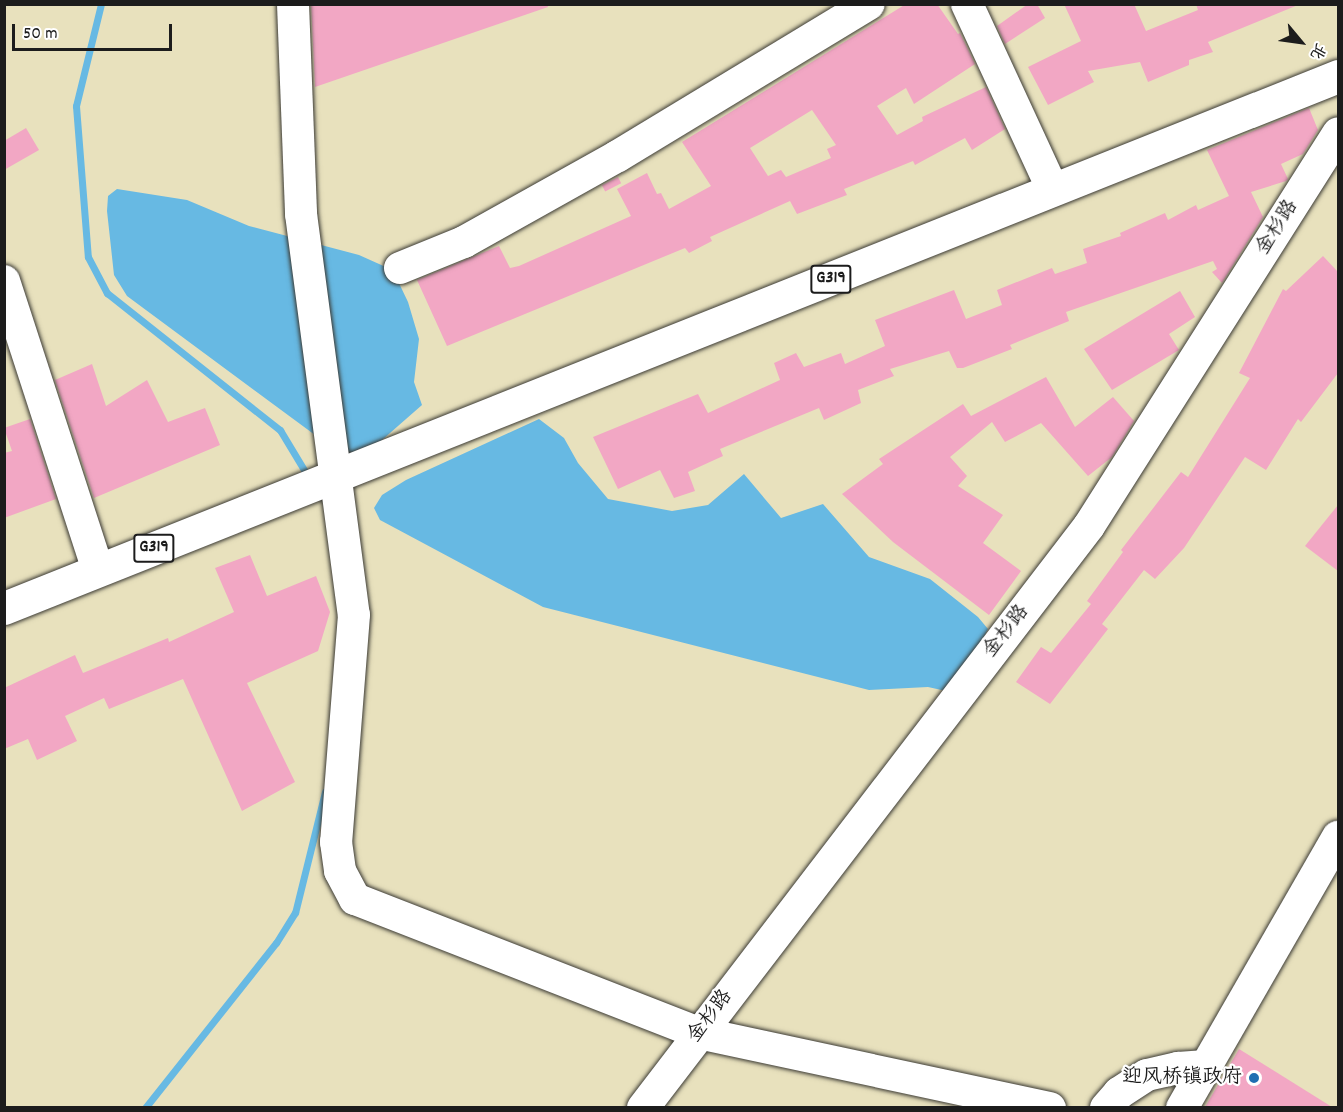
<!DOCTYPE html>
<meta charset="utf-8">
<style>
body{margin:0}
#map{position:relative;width:1343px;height:1112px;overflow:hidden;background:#e8e1bd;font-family:Dekko,"LXGW WenKai TC",sans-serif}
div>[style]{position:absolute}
.water>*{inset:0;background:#67b9e3}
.stream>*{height:7px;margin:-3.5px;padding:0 3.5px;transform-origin:3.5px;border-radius:3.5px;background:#67b9e3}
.building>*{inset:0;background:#f2a7c4;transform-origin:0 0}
.roads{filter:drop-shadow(0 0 2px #3b3a34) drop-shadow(0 0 2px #3b3a34)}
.minor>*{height:32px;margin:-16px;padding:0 16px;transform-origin:16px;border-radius:16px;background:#fff}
.highway>*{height:33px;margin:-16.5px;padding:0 16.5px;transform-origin:16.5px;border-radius:16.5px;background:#fff}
.dots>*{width:16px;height:16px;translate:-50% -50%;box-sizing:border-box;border:3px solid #fff;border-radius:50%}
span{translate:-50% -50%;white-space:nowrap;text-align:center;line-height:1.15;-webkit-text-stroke:4.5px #fff;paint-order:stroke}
.shield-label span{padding:2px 4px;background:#fff;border:2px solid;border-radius:4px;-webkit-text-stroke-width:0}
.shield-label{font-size:18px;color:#1c1c1c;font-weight:700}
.street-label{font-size:20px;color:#1c1c1c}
.poi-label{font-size:20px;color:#1c1c1c}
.right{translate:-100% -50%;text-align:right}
.frame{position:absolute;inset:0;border:6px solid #1c1c1c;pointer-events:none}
.north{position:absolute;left:1271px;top:12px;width:60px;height:60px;-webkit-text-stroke:4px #fff;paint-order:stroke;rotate:119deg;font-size:16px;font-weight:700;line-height:24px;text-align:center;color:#1c1c1c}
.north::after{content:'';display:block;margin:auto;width:21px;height:27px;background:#1c1c1c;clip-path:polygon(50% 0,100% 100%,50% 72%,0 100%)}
.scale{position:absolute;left:12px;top:24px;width:160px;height:27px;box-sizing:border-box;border:3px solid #1c1c1c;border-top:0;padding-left:8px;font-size:18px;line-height:21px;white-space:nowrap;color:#1c1c1c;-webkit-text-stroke:4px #fff;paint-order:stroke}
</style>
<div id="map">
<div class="water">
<i style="clip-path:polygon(117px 189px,187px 200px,249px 226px,359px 255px,388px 268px,397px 279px,408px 302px,419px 339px,414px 382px,422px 405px,374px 447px,346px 454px,315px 435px,127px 296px,114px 275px,107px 211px,108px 196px)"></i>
<i style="clip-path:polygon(539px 419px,564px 438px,578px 463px,608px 499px,672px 511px,708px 505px,744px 474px,781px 518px,823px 504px,869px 557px,930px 579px,978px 617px,988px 629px,977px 650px,946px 691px,928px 687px,869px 690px,543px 607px,380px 520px,374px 508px,382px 495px,406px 480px)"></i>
</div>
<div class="stream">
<i style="left:101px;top:4px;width:105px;rotate:103.8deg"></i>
<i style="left:76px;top:106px;width:151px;rotate:85.5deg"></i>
<i style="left:88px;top:257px;width:41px;rotate:62.2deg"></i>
<i style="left:107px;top:293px;width:221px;rotate:38.4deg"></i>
<i style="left:280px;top:430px;width:56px;rotate:58.9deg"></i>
<i style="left:145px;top:1108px;width:211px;rotate:-51.6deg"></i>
<i style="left:276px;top:943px;width:36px;rotate:-58deg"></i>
<i style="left:295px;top:913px;width:125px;rotate:-76.1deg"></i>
</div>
<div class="building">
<i style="clip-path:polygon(311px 4px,547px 4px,548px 7px,315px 87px)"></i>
<i style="clip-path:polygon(evenodd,906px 4px,937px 4px,958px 34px,960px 33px,975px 64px,914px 104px,906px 88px,877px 106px,897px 135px,923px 121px,922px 117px,986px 87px,1005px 129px,972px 150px,965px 138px,915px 165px,913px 161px,844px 189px,847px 195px,797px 214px,790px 201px,710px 237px,712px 241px,689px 253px,685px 248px,447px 346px,417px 280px,499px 246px,510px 268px,519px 266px,631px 216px,617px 189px,647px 173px,657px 194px,661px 193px,669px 209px,711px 186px,682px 142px,906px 4px,812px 110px,836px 145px,827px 149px,831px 158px,786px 177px,781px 170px,768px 176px,750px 148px,812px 110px)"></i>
<i style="clip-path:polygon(1028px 4px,1037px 4px,1045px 18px,1005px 44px,997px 26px)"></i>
<i style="clip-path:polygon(1064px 4px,1134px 4px,1146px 31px,1198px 10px,1196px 4px,1298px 5px,1208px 42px,1213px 52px,1189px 60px,1189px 65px,1148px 82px,1140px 62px,1088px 71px,1094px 82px,1048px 105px,1028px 67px,1081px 41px)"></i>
<i style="clip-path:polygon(1309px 108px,1318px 130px,1303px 154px,1281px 164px,1288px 179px,1286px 181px,1251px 192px,1263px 217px,1222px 283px,1212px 272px,1217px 269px,1213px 261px,1066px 312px,1069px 321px,1010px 345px,1012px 349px,963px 368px,957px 368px,949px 351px,890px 369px,894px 376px,858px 390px,861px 403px,824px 420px,819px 408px,720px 449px,723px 456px,688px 472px,695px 491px,674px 498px,660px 470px,618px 489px,593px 437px,698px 394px,708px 413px,780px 380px,774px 363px,796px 353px,804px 367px,841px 353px,845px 364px,885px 346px,875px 320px,954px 290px,966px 319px,1002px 305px,997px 290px,1052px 268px,1055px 274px,1087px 263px,1083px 249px,1121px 236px,1120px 233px,1165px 213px,1168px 220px,1196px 205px,1198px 210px,1229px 196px,1207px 150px)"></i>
<i style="clip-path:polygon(26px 128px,39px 150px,4px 170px,4px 141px)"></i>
<i style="left:618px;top:177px;width:7px;height:18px;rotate:63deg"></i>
<i style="clip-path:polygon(1323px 256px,1338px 272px,1338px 373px,1301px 422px,1298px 419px,1266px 470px,1245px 457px,1184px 548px,1155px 579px,1144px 570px,1102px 624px,1108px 629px,1050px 704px,1016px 682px,1041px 647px,1051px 653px,1091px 604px,1087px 601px,1123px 552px,1121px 550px,1181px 472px,1188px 477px,1250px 378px,1239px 373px,1283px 289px,1286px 291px)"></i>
<i style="clip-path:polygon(1180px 291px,1195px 317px,1169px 334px,1179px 350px,1112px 390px,1084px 349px)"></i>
<i style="clip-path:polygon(92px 364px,106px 406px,147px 380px,168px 422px,205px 408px,220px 445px,94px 498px,55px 380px)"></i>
<i style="clip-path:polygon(1046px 377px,1075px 427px,1113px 397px,1134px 421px,1112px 457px,1088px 476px,1041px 423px,1005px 442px,992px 422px,950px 457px,967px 476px,958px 486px,1003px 515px,983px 543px,1021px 571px,989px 615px,893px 542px,842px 494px,883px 464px,879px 459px,963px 404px,971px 416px)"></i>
<i style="clip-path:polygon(30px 419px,56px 499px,4px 518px,4px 453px,12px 451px,4px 428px)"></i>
<i style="clip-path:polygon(1338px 505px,1338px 571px,1305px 546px)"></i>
<i style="clip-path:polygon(250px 555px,267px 596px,316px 576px,330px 612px,318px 651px,247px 683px,295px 782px,242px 811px,183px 679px,109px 709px,104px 698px,65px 716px,77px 741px,37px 760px,28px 739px,4px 749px,4px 688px,75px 655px,83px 673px,168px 638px,169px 642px,234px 612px,215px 568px)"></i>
<i style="clip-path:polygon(1239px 1049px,1332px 1107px,1205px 1107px)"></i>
</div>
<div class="roads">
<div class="minor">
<i style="left:293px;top:4px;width:210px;rotate:87.8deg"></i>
<i style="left:301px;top:214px;width:404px;rotate:82.5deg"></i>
<i style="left:354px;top:615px;width:228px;rotate:94.5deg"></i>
<i style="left:336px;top:842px;width:29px;rotate:82deg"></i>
<i style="left:340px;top:871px;width:32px;rotate:62deg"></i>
<i style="left:355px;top:899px;width:369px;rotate:21.3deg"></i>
<i style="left:699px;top:1033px;width:359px;rotate:12.1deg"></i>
<i style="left:967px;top:4px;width:205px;rotate:65.2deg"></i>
<i style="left:400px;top:268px;width:69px;rotate:-22.1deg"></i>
<i style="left:464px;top:242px;width:176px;rotate:-29.2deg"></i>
<i style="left:618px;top:156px;width:293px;rotate:-31.2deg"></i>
<i style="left:4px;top:281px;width:304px;rotate:72deg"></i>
<i style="left:643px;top:1108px;width:733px;rotate:-52.54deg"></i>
<i style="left:1089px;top:526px;width:465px;rotate:-57.6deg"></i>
<i style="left:1106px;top:1108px;width:20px;rotate:-49deg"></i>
<i style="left:1119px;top:1093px;width:33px;rotate:-33deg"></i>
<i style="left:1147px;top:1075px;width:32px;rotate:-13deg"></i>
<i style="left:1178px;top:1068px;width:28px;rotate:-4deg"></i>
<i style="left:1182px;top:1108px;width:313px;rotate:-60.1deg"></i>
</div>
<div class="highway">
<i style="left:4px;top:608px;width:1436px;rotate:-21.74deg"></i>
</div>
</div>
<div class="dots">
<i style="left:1254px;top:1078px;background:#1f6fb2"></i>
</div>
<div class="shield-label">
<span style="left:831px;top:279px">G319</span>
<span style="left:154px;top:548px">G319</span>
</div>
<div class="street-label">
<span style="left:1278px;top:228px;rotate:-58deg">金杉路</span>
<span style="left:1007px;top:632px;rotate:-52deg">金杉路</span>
<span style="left:711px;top:1017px;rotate:-53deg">金杉路</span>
</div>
<div class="poi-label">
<span class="right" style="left:1242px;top:1078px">迎风桥镇政府</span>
</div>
<div class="frame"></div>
<div class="north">北</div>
<div class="scale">50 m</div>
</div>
